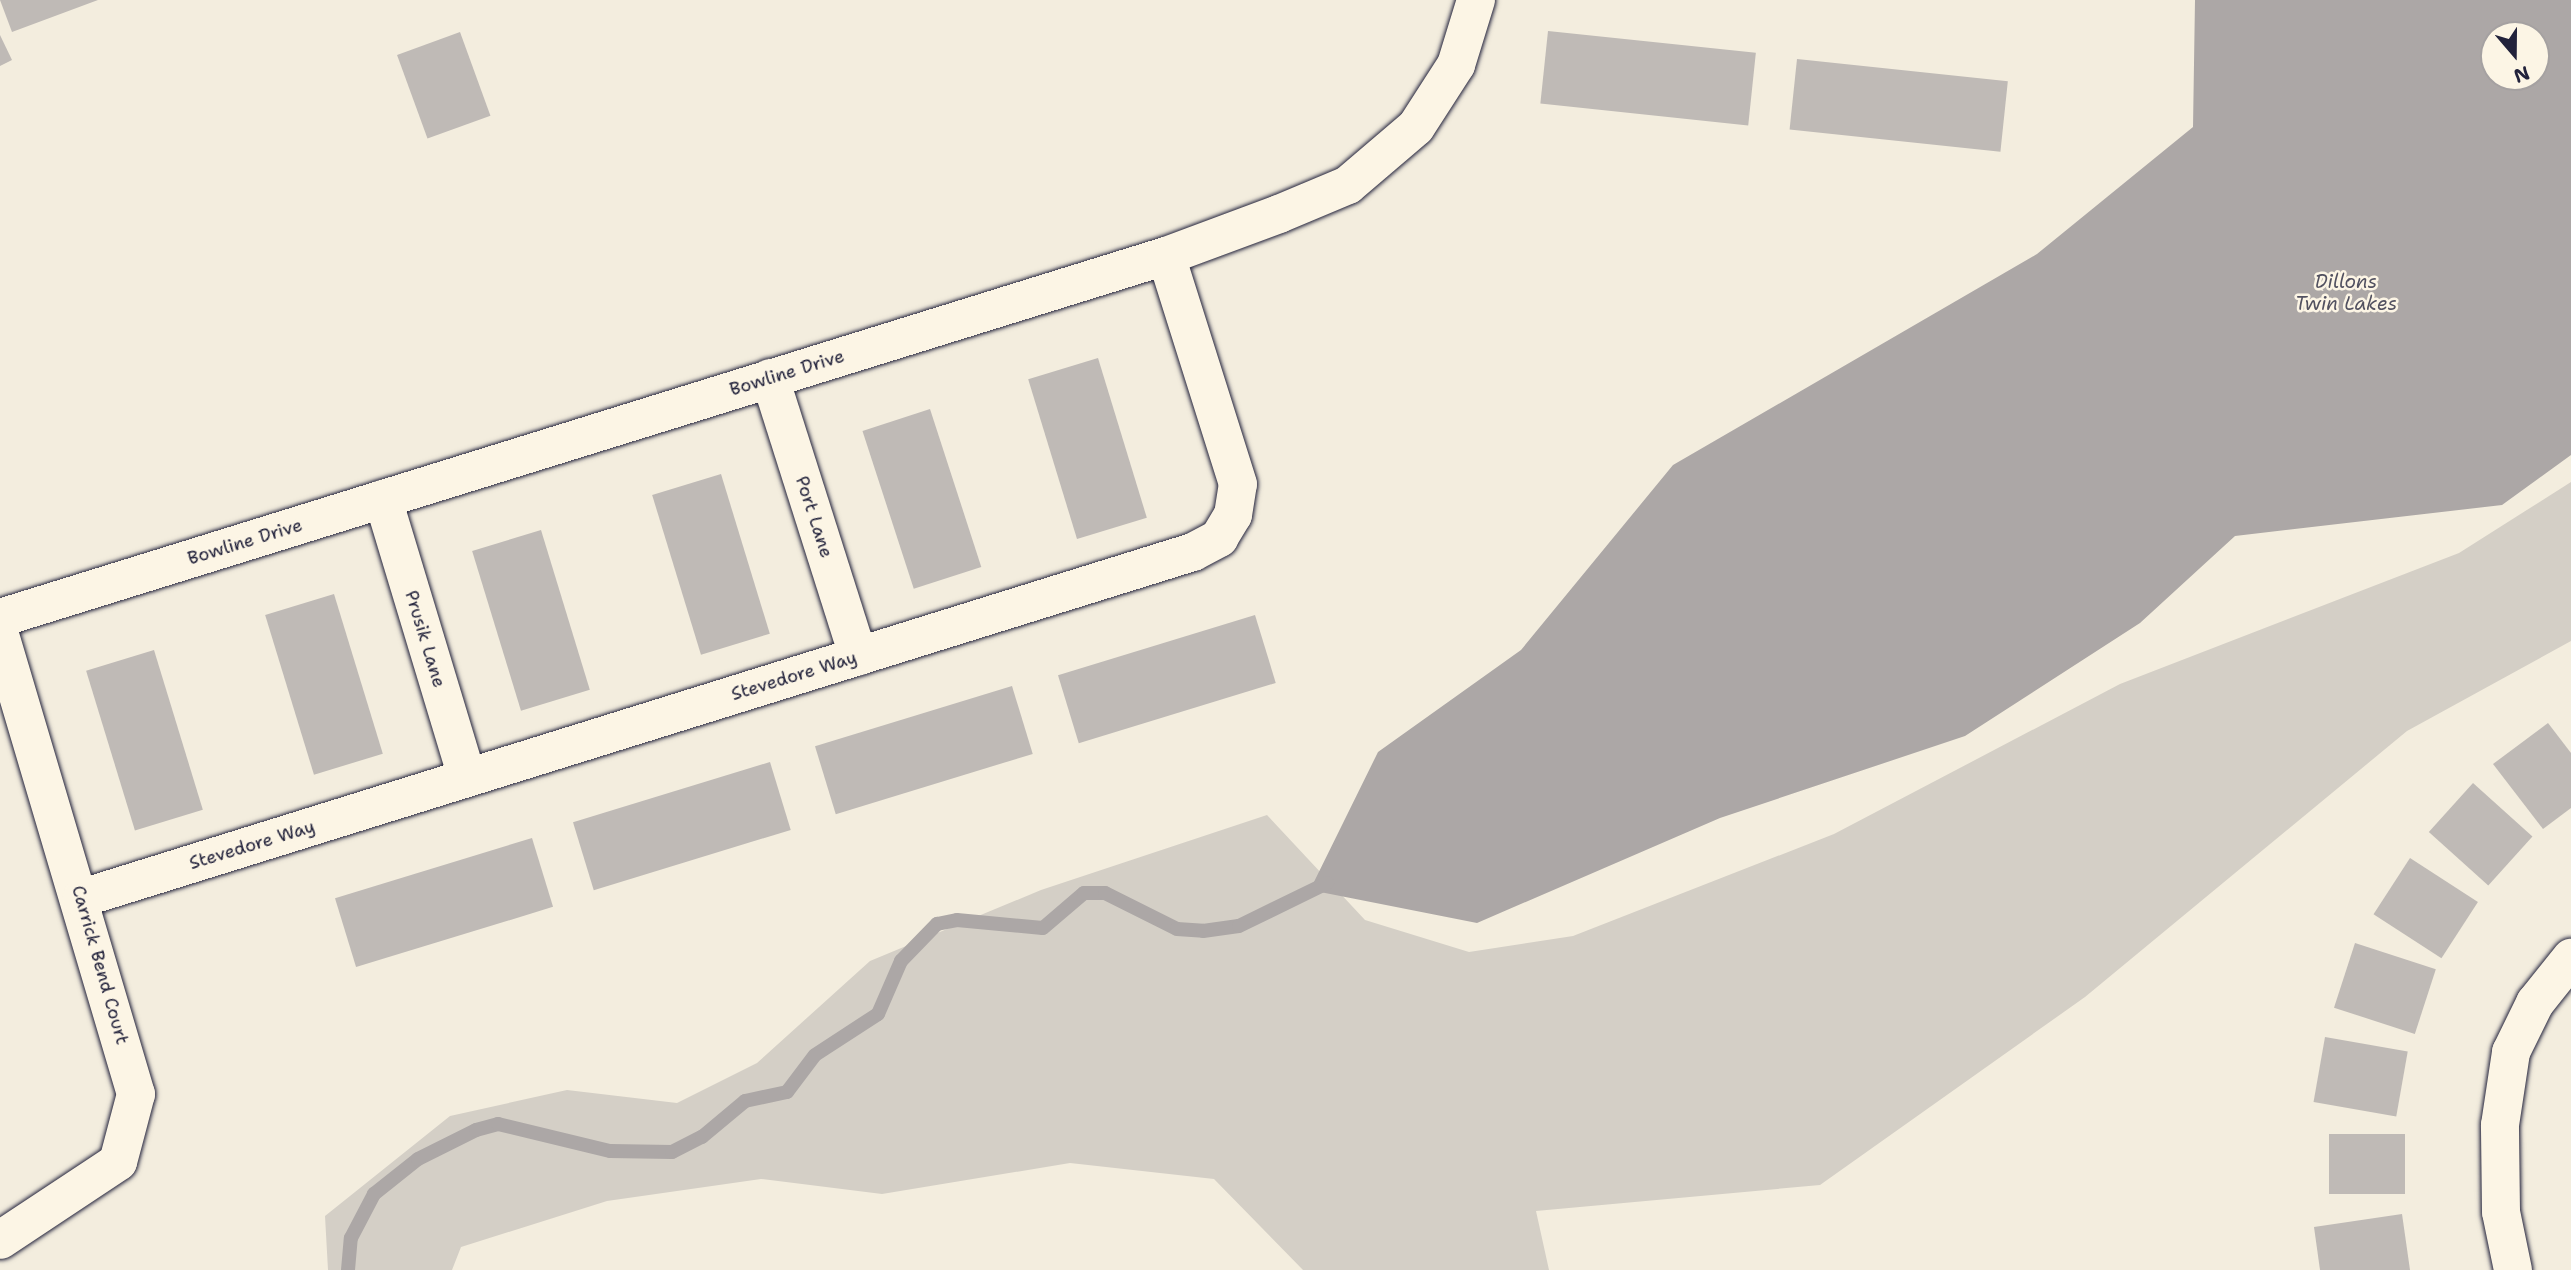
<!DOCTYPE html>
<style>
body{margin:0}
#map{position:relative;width:2571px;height:1270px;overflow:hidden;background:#f3edde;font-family:"Shantell Sans",sans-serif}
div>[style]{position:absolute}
.green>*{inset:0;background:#d4cfc6}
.water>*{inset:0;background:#aca7a6}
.stream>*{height:14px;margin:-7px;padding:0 7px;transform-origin:7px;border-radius:7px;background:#aca7a6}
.building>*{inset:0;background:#bfbab6;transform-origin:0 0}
.roads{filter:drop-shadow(0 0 2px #22223b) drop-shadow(0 0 2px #22223b)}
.minor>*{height:38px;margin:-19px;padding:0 19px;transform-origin:19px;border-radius:19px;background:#fcf5e5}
span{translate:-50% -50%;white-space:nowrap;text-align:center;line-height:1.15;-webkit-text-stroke:5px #fcf5e5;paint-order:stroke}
.street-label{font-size:18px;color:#22223b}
.water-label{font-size:19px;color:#525160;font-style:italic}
.north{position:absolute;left:2480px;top:21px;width:70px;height:70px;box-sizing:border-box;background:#fcf5e5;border:2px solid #a5a1a1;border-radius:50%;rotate:160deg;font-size:19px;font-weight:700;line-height:28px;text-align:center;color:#22223b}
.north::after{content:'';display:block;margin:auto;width:24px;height:32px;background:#22223b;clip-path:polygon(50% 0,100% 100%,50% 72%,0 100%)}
</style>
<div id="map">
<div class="green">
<i style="clip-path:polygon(2571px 482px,2571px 641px,2407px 731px,2085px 997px,1820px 1185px,1536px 1211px,1549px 1270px,1303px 1270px,1214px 1179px,1070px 1163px,882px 1194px,761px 1179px,607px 1201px,461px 1247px,452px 1270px,328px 1270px,325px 1216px,450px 1116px,567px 1090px,677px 1103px,757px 1063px,870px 961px,1041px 890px,1267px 815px,1365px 920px,1469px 952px,1573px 936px,1834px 834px,2120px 684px,2459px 553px)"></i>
</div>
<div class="water">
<i style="clip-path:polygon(evenodd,2195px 0,2571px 0,2571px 455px,2502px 505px,2235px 536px,2140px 623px,1965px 736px,1720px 818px,1477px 923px,1310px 890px,1378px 752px,1521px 650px,1673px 465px,2037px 254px,2193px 127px,2195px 0,2494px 35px,2536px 35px,2536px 77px,2494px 77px,2494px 35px)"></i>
</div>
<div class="stream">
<i style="left:348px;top:1270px;width:32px;rotate:-85deg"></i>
<i style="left:351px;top:1238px;width:50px;rotate:-62.4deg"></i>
<i style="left:374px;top:1194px;width:56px;rotate:-38.5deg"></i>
<i style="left:418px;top:1159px;width:65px;rotate:-26.6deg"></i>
<i style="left:476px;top:1130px;width:23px;rotate:-15deg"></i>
<i style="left:498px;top:1124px;width:115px;rotate:13.6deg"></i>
<i style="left:610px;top:1151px;width:62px;rotate:0.9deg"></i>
<i style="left:672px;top:1152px;width:34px;rotate:-27deg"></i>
<i style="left:702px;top:1137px;width:56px;rotate:-39.9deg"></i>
<i style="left:745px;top:1101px;width:43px;rotate:-12.1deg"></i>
<i style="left:787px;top:1092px;width:46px;rotate:-52.9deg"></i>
<i style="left:815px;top:1055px;width:75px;rotate:-33.1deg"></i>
<i style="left:878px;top:1014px;width:58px;rotate:-66.5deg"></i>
<i style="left:901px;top:961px;width:52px;rotate:-45.8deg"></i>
<i style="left:937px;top:924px;width:20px;rotate:-11deg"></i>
<i style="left:957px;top:920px;width:86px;rotate:5.3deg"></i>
<i style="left:1043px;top:928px;width:54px;rotate:-40.5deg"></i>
<i style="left:1084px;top:893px;width:21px"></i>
<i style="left:1105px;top:893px;width:80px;rotate:26.6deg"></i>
<i style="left:1177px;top:929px;width:26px;rotate:4deg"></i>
<i style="left:1203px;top:931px;width:36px;rotate:-8deg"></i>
<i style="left:1239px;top:926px;width:98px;rotate:-26deg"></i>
</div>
<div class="building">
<i style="clip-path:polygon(0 0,98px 0,12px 32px)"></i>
<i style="left:1548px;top:31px;width:209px;height:73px;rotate:6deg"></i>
<i style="left:460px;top:32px;width:89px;height:67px;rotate:70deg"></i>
<i style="clip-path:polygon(0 35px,12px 60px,0 66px)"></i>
<i style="left:1797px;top:59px;width:212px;height:71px;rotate:6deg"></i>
<i style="left:1098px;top:358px;width:167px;height:73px;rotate:73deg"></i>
<i style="left:930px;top:409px;width:166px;height:71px;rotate:72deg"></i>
<i style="left:721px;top:474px;width:167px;height:72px;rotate:73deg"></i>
<i style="left:541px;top:530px;width:167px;height:72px;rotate:73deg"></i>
<i style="left:334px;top:594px;width:167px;height:72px;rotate:73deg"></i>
<i style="left:1255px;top:615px;width:71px;height:206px;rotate:73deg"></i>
<i style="left:154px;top:650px;width:167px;height:71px;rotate:73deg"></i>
<i style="left:1012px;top:686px;width:71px;height:206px;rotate:73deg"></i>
<i style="clip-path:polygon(2548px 723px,2571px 753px,2571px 808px,2543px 829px,2493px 764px)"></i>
<i style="left:770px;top:762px;width:71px;height:206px;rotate:73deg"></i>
<i style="left:2473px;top:783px;width:80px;height:66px;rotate:42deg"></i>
<i style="left:532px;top:838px;width:72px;height:206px;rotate:73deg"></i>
<i style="left:2410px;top:858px;width:81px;height:67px;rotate:33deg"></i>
<i style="left:2355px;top:943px;width:85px;height:68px;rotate:18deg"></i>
<i style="left:2325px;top:1037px;width:84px;height:66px;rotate:10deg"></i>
<i style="left:2405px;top:1134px;width:60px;height:76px;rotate:90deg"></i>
<i style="clip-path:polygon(2402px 1214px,2410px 1270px,2320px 1270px,2314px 1227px)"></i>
</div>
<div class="roads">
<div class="minor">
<i style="left:770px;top:378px;width:292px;rotate:72.4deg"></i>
<i style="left:383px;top:499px;width:291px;rotate:73.2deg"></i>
<i style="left:0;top:618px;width:1221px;rotate:-17.25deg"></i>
<i style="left:1166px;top:256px;width:121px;rotate:-20.4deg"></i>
<i style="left:1279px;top:214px;width:75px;rotate:-22.8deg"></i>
<i style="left:1348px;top:185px;width:89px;rotate:-40.5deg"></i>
<i style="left:1416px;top:127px;width:74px;rotate:-57.2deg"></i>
<i style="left:1456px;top:65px;width:68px;rotate:-72.9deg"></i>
<i style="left:0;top:635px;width:479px;rotate:73.5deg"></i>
<i style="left:136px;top:1094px;width:70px;rotate:104.8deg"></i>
<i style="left:118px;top:1162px;width:141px;rotate:146.5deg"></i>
<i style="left:82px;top:898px;width:1164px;rotate:-17.3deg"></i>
<i style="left:1193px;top:552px;width:30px;rotate:-28deg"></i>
<i style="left:1219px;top:538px;width:27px;rotate:-59deg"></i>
<i style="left:1233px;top:515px;width:31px;rotate:-81deg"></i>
<i style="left:1238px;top:484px;width:239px;rotate:-107.5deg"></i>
<i style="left:2513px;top:1270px;width:59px;rotate:-101.7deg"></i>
<i style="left:2501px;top:1212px;width:87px;rotate:-90.7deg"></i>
<i style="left:2500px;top:1125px;width:74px;rotate:-81.4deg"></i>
<i style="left:2511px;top:1052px;width:55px;rotate:-63.9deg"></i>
<i style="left:2535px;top:1003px;width:58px;rotate:-51.3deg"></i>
</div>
</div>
<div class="street-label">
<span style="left:787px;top:373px;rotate:-17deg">Bowline Drive</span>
<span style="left:814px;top:517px;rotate:72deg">Port Lane</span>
<span style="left:245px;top:542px;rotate:-17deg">Bowline Drive</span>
<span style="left:425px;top:639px;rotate:73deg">Prusik Lane</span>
<span style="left:794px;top:676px;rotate:-17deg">Stevedore Way</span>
<span style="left:252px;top:845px;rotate:-17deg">Stevedore Way</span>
<span style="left:100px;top:965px;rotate:74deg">Carrick Bend Court</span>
</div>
<div class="water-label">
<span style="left:2346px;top:293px">Dillons<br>Twin Lakes</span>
</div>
<div class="north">N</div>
</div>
